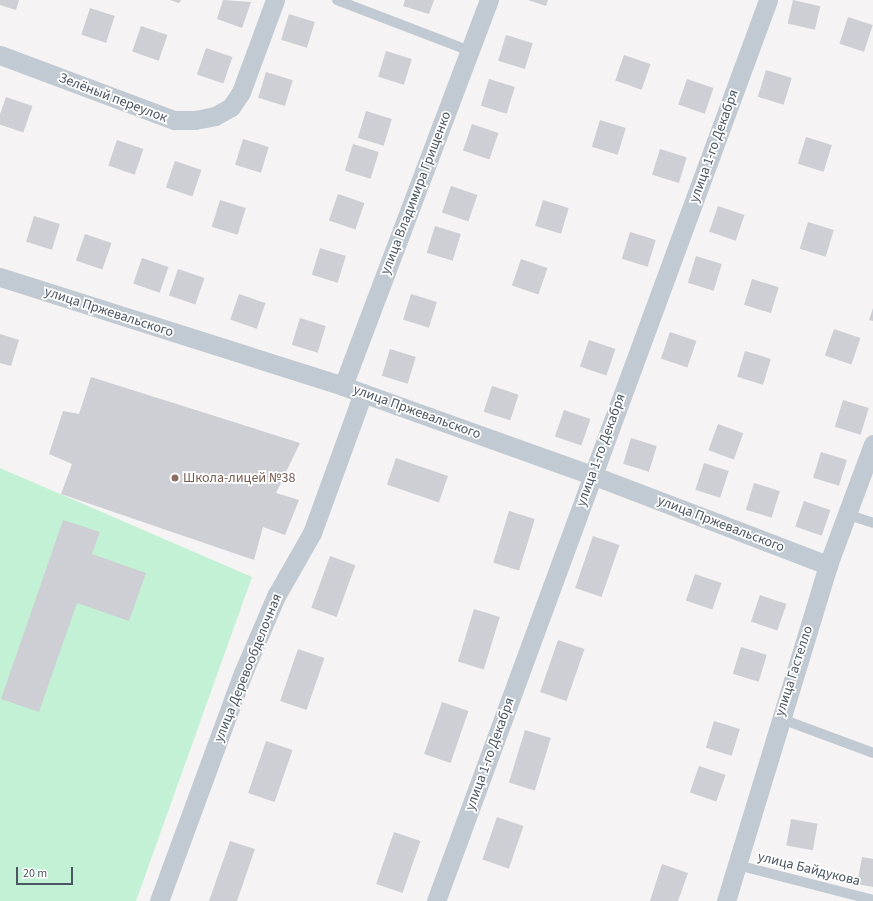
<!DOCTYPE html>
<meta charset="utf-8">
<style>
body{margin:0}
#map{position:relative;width:873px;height:901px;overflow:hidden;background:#f5f3f3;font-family:"Source Sans 3",sans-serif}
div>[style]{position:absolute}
.green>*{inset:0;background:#c3f1d5}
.building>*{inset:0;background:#cdcfd5;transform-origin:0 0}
.service>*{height:10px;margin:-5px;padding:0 5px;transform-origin:5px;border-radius:5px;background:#c1cad2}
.minor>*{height:19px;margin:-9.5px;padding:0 9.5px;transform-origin:9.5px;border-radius:9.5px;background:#c1cad2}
.dots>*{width:11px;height:11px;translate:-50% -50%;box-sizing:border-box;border:2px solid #fff;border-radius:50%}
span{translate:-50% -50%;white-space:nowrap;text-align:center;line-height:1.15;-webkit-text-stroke:3.5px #fff;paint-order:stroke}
.street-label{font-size:14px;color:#4a5661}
.education-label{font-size:14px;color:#785e54}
.left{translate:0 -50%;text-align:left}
.scale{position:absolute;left:16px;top:867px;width:57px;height:18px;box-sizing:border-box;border:2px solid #4a5661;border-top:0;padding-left:5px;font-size:12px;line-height:14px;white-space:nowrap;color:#4a5661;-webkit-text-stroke:3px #fff;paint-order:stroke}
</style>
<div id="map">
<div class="green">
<i style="clip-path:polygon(0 468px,252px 577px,136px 901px,0 901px)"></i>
</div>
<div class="building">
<i style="clip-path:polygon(0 0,19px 0,16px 10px,0 5px)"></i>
<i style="clip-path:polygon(170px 0,181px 0,179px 3px)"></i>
<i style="clip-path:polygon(223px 0,251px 2px,242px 28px,217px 19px)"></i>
<i style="clip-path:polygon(405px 0,434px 0,429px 14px,403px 6px)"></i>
<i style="clip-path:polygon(528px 0,548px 0,546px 6px)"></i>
<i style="left:793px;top:0;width:28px;height:24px;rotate:13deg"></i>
<i style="left:90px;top:8px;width:26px;height:28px;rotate:18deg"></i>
<i style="left:289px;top:14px;width:27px;height:27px;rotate:17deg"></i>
<i style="left:848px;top:17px;width:26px;height:28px;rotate:18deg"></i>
<i style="left:141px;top:26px;width:28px;height:27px;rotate:19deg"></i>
<i style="left:506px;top:35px;width:28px;height:27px;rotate:17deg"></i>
<i style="left:206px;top:48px;width:28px;height:28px;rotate:19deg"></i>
<i style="left:386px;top:51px;width:27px;height:27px;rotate:17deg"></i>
<i style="left:624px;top:55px;width:28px;height:27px;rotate:19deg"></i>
<i style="left:766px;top:70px;width:27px;height:28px;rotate:17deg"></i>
<i style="left:266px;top:72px;width:28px;height:27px;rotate:17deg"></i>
<i style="left:489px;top:79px;width:27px;height:28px;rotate:17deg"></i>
<i style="left:687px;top:79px;width:28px;height:27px;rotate:19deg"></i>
<i style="left:6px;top:97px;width:28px;height:28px;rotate:19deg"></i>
<i style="left:366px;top:111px;width:27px;height:28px;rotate:17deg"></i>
<i style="left:600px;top:120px;width:27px;height:28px;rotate:17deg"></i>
<i style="left:472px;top:124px;width:28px;height:28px;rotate:19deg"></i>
<i style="left:806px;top:137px;width:27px;height:28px;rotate:17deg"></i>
<i style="left:243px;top:139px;width:27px;height:27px;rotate:17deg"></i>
<i style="left:117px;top:140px;width:28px;height:27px;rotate:19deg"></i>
<i style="left:353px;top:144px;width:27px;height:28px;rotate:17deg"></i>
<i style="left:660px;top:149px;width:28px;height:27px;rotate:17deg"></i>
<i style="left:175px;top:161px;width:28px;height:28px;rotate:19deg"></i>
<i style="left:451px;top:186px;width:28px;height:28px;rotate:19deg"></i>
<i style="left:338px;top:194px;width:28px;height:28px;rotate:19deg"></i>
<i style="left:220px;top:200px;width:27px;height:28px;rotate:17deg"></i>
<i style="left:543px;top:200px;width:27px;height:27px;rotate:17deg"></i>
<i style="left:718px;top:206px;width:28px;height:27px;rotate:19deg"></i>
<i style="left:34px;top:216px;width:27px;height:27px;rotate:17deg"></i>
<i style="left:808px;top:222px;width:27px;height:28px;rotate:17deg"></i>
<i style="left:435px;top:226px;width:27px;height:28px;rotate:17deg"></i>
<i style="left:630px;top:232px;width:27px;height:28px;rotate:17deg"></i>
<i style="left:85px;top:234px;width:28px;height:28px;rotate:19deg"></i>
<i style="left:320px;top:248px;width:27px;height:28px;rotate:17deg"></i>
<i style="left:696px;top:256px;width:27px;height:28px;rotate:17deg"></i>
<i style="left:142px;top:258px;width:28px;height:27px;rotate:19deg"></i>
<i style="left:521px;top:259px;width:28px;height:28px;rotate:19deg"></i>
<i style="left:178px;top:269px;width:28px;height:28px;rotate:19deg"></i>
<i style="left:752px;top:279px;width:28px;height:27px;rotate:17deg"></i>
<i style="left:239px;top:294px;width:28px;height:27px;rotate:19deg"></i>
<i style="left:411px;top:294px;width:27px;height:27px;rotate:17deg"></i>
<i style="clip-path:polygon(873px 308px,873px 321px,869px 320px)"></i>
<i style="left:300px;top:318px;width:27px;height:28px;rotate:17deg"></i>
<i style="left:834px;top:329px;width:28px;height:28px;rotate:19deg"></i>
<i style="left:670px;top:332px;width:28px;height:28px;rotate:19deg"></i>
<i style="clip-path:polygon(0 334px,19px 340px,11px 366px,0 363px)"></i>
<i style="left:589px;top:340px;width:28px;height:28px;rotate:19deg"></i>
<i style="left:390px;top:349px;width:27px;height:28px;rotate:17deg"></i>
<i style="left:745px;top:351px;width:27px;height:27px;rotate:17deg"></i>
<i style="clip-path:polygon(91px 377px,300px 443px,276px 493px,299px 500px,285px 535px,263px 527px,254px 560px,61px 494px,72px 464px,49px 454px,63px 411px,79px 414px)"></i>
<i style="left:492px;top:386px;width:28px;height:27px;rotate:18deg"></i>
<i style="left:843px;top:400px;width:27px;height:28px;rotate:17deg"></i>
<i style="left:564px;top:410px;width:28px;height:28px;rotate:19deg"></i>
<i style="left:718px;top:424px;width:27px;height:28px;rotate:20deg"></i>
<i style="left:631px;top:438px;width:27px;height:27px;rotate:17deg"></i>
<i style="left:821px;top:452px;width:27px;height:27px;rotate:17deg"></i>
<i style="left:396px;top:458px;width:55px;height:28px;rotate:19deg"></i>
<i style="left:704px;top:463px;width:26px;height:28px;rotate:18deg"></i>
<i style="left:754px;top:483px;width:27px;height:28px;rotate:17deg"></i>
<i style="left:804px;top:501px;width:28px;height:27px;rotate:19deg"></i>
<i style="left:509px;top:511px;width:27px;height:54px;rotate:17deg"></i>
<i style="clip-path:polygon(63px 520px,100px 532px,92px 554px,146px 573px,129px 621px,77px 603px,39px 712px,1px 699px)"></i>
<i style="left:593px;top:536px;width:28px;height:55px;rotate:19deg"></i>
<i style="left:330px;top:556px;width:27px;height:55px;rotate:20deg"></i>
<i style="left:695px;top:574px;width:28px;height:28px;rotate:19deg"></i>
<i style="left:760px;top:595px;width:28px;height:28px;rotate:19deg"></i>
<i style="left:474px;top:609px;width:27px;height:55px;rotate:17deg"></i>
<i style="left:558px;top:640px;width:28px;height:55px;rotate:19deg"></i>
<i style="left:741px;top:647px;width:27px;height:28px;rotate:17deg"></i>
<i style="left:298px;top:649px;width:28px;height:55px;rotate:19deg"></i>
<i style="left:442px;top:702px;width:28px;height:55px;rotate:19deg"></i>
<i style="left:714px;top:721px;width:27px;height:28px;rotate:17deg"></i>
<i style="left:525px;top:730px;width:27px;height:55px;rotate:17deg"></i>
<i style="left:266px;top:741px;width:28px;height:55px;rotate:19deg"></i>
<i style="left:699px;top:766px;width:28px;height:28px;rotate:19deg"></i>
<i style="left:497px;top:817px;width:28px;height:45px;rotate:19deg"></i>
<i style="left:791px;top:819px;width:27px;height:27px;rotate:10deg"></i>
<i style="left:394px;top:832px;width:28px;height:55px;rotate:19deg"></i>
<i style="clip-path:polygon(230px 841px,255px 849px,237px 901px,209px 901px)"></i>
<i style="clip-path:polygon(862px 857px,873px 859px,873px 887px,857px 884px)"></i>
<i style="clip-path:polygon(662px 864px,688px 873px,678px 901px,650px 901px)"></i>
</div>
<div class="service">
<i style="left:337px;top:0;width:142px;rotate:21deg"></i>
<i style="left:846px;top:514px;width:28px;rotate:18deg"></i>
<i style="left:779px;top:718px;width:100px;rotate:20.4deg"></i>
<i style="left:737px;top:865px;width:140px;rotate:14.4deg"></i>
</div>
<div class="minor">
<i style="left:0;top:55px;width:186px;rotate:20.5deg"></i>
<i style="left:174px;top:120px;width:21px"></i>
<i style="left:195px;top:120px;width:20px;rotate:-11deg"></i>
<i style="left:215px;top:116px;width:18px;rotate:-29deg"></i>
<i style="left:231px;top:107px;width:18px;rotate:-56deg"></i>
<i style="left:241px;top:92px;width:98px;rotate:-69.7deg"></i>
<i style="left:0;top:277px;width:360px;rotate:17.6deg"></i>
<i style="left:343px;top:386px;width:264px;rotate:19.7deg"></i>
<i style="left:592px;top:475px;width:253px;rotate:20.9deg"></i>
<i style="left:343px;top:386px;width:413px;rotate:-69.3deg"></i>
<i style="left:159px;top:901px;width:243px;rotate:-69.8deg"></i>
<i style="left:243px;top:673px;width:84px;rotate:-66.8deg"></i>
<i style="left:276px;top:596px;width:73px;rotate:-60.3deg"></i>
<i style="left:312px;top:533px;width:149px;rotate:-70deg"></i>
<i style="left:436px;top:901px;width:960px;rotate:-69.77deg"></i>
<i style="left:726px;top:901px;width:351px;rotate:-73.1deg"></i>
<i style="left:828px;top:565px;width:129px;rotate:-69.6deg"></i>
</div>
<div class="dots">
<i style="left:175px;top:478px;background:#8d6e63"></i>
</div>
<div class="street-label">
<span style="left:113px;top:98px;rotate:21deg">Зелёный переулок</span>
<span style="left:714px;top:146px;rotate:-70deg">улица 1-го Декабря</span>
<span style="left:416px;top:193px;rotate:-69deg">улица Владимира Грищенко</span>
<span style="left:109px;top:312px;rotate:18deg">улица Пржевальского</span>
<span style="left:417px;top:412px;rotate:20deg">улица Пржевальского</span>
<span style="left:601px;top:450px;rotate:-70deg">улица 1-го Декабря</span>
<span style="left:721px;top:524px;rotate:21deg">улица Пржевальского</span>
<span style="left:248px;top:668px;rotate:-68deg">улица Деревообделочная</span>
<span style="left:794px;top:671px;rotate:-72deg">улица Гастелло</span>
<span style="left:490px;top:754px;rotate:-70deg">улица 1-го Декабря</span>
<span style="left:809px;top:869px;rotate:14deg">улица Байдукова</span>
</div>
<div class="education-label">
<span class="left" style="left:183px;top:478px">Школа-лицей №38</span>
</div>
<div class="scale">20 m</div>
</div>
